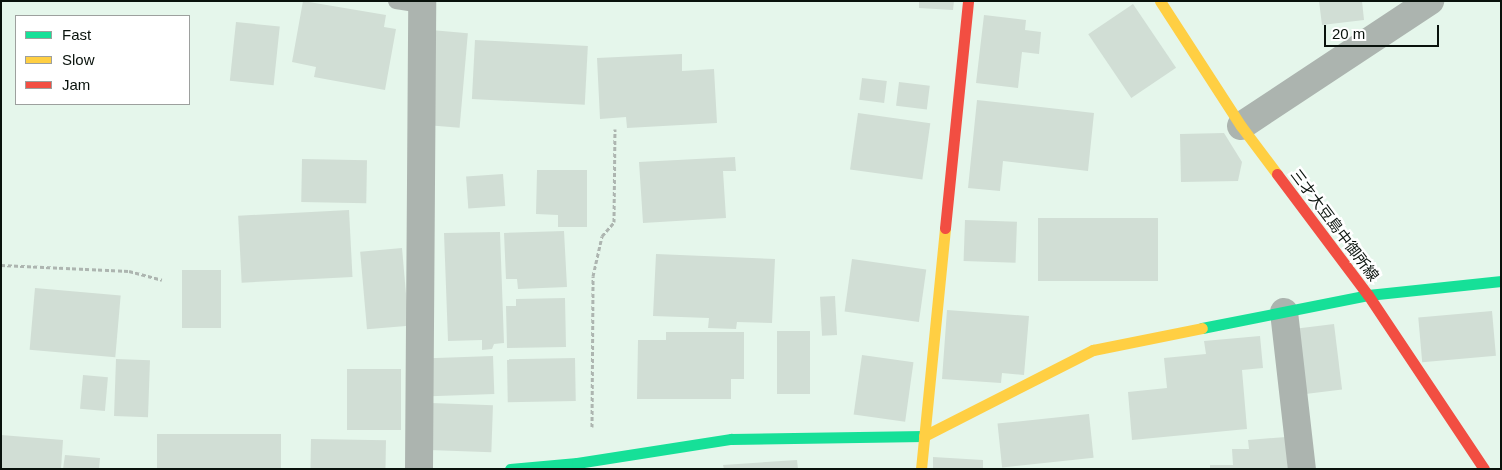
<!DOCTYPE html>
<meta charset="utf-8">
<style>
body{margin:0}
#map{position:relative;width:1502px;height:470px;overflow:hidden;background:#e5f6eb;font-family:Arial,"Noto Sans JP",sans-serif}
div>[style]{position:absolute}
.building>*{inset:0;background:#d1ded5;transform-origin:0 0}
.path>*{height:3px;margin-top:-1.5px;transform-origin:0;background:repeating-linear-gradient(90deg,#adb5b0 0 4px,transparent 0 6.5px)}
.lane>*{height:16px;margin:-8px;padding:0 8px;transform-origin:8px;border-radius:8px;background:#acb4af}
.street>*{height:28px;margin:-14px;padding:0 14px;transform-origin:14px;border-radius:14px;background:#acb4af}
.fast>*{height:11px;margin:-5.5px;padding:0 5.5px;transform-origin:5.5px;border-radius:5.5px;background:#16e098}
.slow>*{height:11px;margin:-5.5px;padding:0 5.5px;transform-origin:5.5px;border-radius:5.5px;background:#ffcf43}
.jam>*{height:11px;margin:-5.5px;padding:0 5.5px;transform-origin:5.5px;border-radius:5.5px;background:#f24e42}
span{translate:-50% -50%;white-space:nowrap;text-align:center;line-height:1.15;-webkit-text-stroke:5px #fff;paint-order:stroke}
.street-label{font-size:15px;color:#09120c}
.frame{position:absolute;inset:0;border:2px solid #09120c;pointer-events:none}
.legend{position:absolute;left:15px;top:15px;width:175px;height:90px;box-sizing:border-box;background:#fff;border:1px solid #9da09e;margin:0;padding:6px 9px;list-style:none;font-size:15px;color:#09120c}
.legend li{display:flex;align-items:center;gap:10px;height:25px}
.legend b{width:25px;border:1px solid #9da09e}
.scale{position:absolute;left:1324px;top:25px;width:115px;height:22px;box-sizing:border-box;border:2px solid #09120c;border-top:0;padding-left:6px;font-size:15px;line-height:18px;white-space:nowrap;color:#09120c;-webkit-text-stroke:4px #fff;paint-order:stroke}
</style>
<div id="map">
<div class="building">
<i style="clip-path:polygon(303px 1px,386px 15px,384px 27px,396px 29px,385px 90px,314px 77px,316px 67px,292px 62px)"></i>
<i style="clip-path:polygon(919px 1px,954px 1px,953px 10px,919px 8px)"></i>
<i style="clip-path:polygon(1319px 1px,1362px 1px,1364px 20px,1322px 25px)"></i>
<i style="left:1133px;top:4px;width:77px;height:54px;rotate:56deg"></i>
<i style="clip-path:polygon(984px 15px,1026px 20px,1025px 30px,1041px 32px,1039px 54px,1022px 52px,1018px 88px,976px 83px)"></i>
<i style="left:236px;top:22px;width:44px;height:59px;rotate:6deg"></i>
<i style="left:431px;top:30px;width:37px;height:95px;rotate:5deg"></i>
<i style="left:475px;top:40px;width:113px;height:59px;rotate:3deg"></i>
<i style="clip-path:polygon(682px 54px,682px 71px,714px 69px,717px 123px,627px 128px,626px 117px,600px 119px,597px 58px)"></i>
<i style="left:862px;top:78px;width:25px;height:22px;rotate:7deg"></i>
<i style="left:899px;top:82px;width:31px;height:24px;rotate:7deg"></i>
<i style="clip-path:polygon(977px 100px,1094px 113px,1088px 171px,1003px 161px,1000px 191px,968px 188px)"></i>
<i style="left:858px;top:113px;width:73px;height:57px;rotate:8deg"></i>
<i style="clip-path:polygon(1224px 133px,1242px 162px,1238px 181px,1181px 182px,1180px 134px)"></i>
<i style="clip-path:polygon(735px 157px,736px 171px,723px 171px,726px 218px,643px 223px,639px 162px)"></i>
<i style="left:302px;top:159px;width:65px;height:43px;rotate:1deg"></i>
<i style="clip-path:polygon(537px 170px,587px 170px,587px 227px,558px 227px,558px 215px,536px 214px)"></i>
<i style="left:503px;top:174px;width:32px;height:37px;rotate:86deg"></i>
<i style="left:349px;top:210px;width:67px;height:111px;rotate:87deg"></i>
<i style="left:1038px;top:218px;width:120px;height:63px"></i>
<i style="left:965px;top:220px;width:52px;height:41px;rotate:2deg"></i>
<i style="clip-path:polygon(564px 231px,567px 287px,518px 289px,517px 279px,506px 279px,504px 233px)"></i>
<i style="clip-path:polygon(500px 232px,504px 343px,494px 344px,492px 349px,482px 350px,482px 340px,448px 341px,444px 233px)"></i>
<i style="left:402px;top:248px;width:78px;height:42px;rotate:85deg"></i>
<i style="clip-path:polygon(656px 254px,775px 259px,772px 323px,737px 322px,736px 329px,708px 328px,709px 318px,653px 316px)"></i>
<i style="left:852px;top:259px;width:75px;height:53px;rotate:8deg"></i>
<i style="left:182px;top:270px;width:39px;height:58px"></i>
<i style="left:35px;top:288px;width:86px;height:62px;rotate:5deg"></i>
<i style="left:835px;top:296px;width:39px;height:15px;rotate:87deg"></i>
<i style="clip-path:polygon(565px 298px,566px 347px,507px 348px,506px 306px,516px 306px,516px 299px)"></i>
<i style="clip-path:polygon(947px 310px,1029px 316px,1024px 375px,1002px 373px,1001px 383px,942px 379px)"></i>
<i style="left:1492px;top:311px;width:45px;height:74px;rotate:85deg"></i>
<i style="left:1334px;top:324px;width:66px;height:41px;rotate:83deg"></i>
<i style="left:777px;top:331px;width:33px;height:63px"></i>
<i style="clip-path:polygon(666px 332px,744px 332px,744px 379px,731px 379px,731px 399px,637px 399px,638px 340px,666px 340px)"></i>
<i style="clip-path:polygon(1260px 336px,1263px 368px,1242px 370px,1247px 429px,1132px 440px,1128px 392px,1167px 388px,1164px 358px,1206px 354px,1204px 341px)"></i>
<i style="left:862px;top:355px;width:52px;height:60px;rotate:8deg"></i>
<i style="left:493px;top:356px;width:38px;height:64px;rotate:88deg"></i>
<i style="left:575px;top:358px;width:43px;height:68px;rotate:89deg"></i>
<i style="left:116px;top:359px;width:34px;height:57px;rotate:2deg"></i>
<i style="left:347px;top:369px;width:54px;height:61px"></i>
<i style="left:83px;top:375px;width:25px;height:34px;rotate:5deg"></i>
<i style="left:431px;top:403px;width:62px;height:47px;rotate:2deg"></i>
<i style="left:1089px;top:414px;width:44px;height:92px;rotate:84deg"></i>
<i style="left:281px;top:434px;width:35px;height:124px;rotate:90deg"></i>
<i style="clip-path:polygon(1px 435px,63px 440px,61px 469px,1px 469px)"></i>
<i style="clip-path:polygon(1286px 437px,1288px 469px,1210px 469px,1210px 465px,1233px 465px,1232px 449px,1249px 449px,1248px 440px)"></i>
<i style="left:311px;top:439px;width:75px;height:30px;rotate:1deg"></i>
<i style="clip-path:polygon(65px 455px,100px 458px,99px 469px,63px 469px)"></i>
<i style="clip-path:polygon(933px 457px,983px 460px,983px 469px,933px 469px)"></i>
<i style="clip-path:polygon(797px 460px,798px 469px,724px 469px,723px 465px)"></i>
</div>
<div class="path">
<i style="left:1px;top:265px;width:128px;rotate:2.7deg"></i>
<i style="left:129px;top:271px;width:34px;rotate:15deg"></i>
<i style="left:592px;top:427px;width:151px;rotate:-89.6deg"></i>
<i style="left:593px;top:276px;width:41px;rotate:-77.3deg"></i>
<i style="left:602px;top:236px;width:18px;rotate:-49deg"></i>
<i style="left:614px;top:222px;width:93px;rotate:-89.4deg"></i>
</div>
<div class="lane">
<i style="left:396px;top:1px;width:25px;rotate:9deg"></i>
</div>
<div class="street">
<i style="left:1241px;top:126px;width:227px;rotate:-33.5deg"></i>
<i style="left:1284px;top:312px;width:158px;rotate:83.5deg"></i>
<i style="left:419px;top:469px;width:468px;rotate:-89.6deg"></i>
</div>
<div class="fast">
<i style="left:1202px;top:328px;width:169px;rotate:-11.2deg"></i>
<i style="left:1368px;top:295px;width:134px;rotate:-6deg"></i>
<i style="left:510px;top:469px;width:67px;rotate:-5.1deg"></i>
<i style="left:577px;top:463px;width:156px;rotate:-8.9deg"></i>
<i style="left:731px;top:439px;width:193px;rotate:-0.9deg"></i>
</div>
<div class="slow">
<i style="left:1160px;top:1px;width:149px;rotate:57.1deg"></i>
<i style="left:1241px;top:126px;width:60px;rotate:53.1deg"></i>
<i style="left:924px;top:436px;width:190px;rotate:-27deg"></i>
<i style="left:1093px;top:350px;width:111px;rotate:-11.4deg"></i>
<i style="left:921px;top:469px;width:242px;rotate:-84.3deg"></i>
</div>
<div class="jam">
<i style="left:1277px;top:174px;width:151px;rotate:53.1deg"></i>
<i style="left:1368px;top:295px;width:209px;rotate:56.3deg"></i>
<i style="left:945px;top:228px;width:228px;rotate:-84.2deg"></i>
</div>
<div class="street-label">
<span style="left:1335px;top:225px;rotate:53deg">三才大豆島中御所線</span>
</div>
<div class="frame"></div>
<ul class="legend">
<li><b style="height:6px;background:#16e098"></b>Fast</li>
<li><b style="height:6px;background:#ffcf43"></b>Slow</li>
<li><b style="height:6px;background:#f24e42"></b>Jam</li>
</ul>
<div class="scale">20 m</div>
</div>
